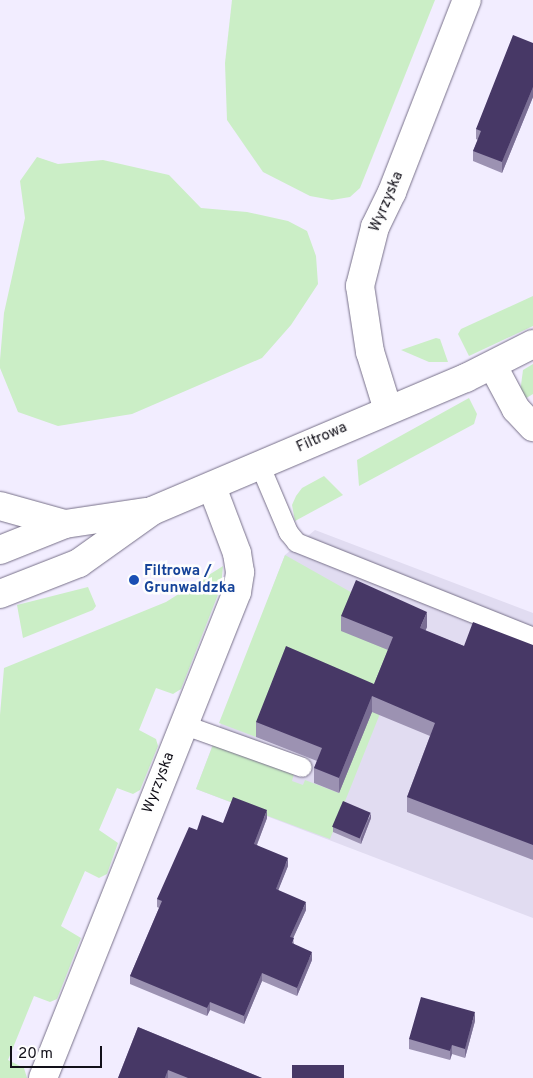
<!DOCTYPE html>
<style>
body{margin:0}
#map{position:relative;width:533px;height:1078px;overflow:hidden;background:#f2edff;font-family:Overpass,sans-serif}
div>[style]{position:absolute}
.built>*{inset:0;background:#e1dcf1}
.green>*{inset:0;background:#cbeec6}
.roads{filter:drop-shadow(0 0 1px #777089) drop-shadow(0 0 1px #777089)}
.service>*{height:19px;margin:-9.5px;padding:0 9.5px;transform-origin:9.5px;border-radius:9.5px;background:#fff}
.minor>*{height:28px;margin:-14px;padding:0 14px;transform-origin:14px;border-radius:14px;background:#fff}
.tertiary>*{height:28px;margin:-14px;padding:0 14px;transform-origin:14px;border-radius:14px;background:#fff}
.wall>*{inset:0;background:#9c92b2}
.shaded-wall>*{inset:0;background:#7a6e94}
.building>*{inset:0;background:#473866;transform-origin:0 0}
.dots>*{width:14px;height:14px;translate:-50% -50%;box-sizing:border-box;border:2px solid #fefefe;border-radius:50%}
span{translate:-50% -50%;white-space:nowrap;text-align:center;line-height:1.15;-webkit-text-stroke:5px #fefefe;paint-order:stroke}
.street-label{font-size:15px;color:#121019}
.transit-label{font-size:15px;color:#164399;font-weight:700}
.left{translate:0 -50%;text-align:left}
.scale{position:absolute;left:10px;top:1046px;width:92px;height:22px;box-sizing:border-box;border:2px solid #121019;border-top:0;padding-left:6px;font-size:15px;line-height:18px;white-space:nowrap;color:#121019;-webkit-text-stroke:4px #fefefe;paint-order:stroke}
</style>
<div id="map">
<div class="built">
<i style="clip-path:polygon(315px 530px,533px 613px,533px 918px,196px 789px,285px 555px)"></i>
</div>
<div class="green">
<i style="clip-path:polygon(232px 0,435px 0,360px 188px,350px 197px,332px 200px,310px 196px,263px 172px,227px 120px,225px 63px)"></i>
<i style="clip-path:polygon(37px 157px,58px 164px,103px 160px,169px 175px,201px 208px,247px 212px,288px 221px,307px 231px,316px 256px,318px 284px,291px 325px,262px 358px,132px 414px,58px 426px,18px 412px,0 368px,0 360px,4px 313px,25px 218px,20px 181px)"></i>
<i style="clip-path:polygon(533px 296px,533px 326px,469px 356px,458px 334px,461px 329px)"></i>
<i style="clip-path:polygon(436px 338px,440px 339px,448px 362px,429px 362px,401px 350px)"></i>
<i style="clip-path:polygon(533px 364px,533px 394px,523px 400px,520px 393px,523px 370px)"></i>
<i style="clip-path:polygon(469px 398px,477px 414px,474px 424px,359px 486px,357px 460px)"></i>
<i style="clip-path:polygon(324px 476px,343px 495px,295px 521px,292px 505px,296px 496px,302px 488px)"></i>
<i style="clip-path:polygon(285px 555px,356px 595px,394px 650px,397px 671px,330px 839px,196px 789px,214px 742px,294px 774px,292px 781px,303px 785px,305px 780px,339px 793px,286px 661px,256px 737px,219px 723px)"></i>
<i style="clip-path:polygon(223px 566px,221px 587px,181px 689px,173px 694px,156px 688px,139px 730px,156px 739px,158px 746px,140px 790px,133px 794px,117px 788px,99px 830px,118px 843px,107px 874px,99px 878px,85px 871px,61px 926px,81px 938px,57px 999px,50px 1002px,34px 996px,8px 1060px,24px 1068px,27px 1078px,0 1078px,0 715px,4px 668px,166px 602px)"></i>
<i style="clip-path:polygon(88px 587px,96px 606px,93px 610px,23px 638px,17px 605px)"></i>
</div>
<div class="roads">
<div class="service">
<i style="left:260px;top:466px;width:72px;rotate:67deg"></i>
<i style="left:288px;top:532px;width:13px;rotate:51deg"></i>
<i style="left:296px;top:542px;width:255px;rotate:21.8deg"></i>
<i style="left:182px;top:724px;width:127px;rotate:19.7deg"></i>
</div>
<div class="minor">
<i style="left:493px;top:366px;width:49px;rotate:61.9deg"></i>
<i style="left:516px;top:409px;width:25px;rotate:47deg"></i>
<i style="left:388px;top:410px;width:61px;rotate:-107.2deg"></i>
<i style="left:370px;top:352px;width:67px;rotate:-98.6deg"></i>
<i style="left:360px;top:286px;width:61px;rotate:-75.7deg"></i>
<i style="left:375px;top:227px;width:39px;rotate:-64deg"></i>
<i style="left:392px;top:192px;width:206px;rotate:-68.7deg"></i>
<i style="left:43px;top:1078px;width:523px;rotate:-68.24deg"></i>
<i style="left:237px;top:592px;width:20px;rotate:-81deg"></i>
<i style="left:240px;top:572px;width:19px;rotate:-99deg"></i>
<i style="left:237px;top:553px;width:71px;rotate:-110.7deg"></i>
</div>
<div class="tertiary">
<i style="left:0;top:506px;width:67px;rotate:15.5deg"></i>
<i style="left:0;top:550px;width:70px;rotate:-21.8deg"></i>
<i style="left:65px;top:524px;width:81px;rotate:-8.5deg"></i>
<i style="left:0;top:594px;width:85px;rotate:-21.4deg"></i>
<i style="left:79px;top:563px;width:90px;rotate:-35.5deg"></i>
<i style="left:152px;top:511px;width:341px;rotate:-23deg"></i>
<i style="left:466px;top:378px;width:75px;rotate:-26.9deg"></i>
</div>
</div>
<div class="wall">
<i style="clip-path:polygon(533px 43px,533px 97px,502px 173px,473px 161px,473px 151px,478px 140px,476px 139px,476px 129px)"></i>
<i style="clip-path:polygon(341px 616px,427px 627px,425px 631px,464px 646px,533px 645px,533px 860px,407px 812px,407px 797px,430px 736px,372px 712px,339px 793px,314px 783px,314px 768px,317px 761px,256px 737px,256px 722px,374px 684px,388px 650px,341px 631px)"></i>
<i style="clip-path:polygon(267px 818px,257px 845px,288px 866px,278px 890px,306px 910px,293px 938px,294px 944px,312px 960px,297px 996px,262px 981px,244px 1024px,210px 1010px,207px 1016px,130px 984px,130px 976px,159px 908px,157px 907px,157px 899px,197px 830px,223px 823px)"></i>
<i style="clip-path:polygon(371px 818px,361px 844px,333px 832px,333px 827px)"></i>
<i style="clip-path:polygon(475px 1021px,465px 1058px,452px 1054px,450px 1060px,409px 1049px,409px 1039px)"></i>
<i style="clip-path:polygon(138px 1027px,262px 1078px,118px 1078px)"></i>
</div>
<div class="shaded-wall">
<i style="clip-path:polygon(533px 87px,533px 97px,502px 173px,502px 162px)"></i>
<i style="clip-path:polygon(427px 612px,427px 627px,420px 643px,420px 628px)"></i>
<i style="clip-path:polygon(372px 696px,372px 712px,339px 793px,339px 778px)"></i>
<i style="clip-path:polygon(267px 810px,267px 818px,254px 852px,254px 844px)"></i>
<i style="clip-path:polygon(371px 813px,371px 818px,361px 844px,361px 838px)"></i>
<i style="clip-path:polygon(288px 858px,288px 866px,276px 896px,276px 889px)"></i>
<i style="clip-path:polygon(306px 902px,306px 910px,290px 945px,290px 937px)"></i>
<i style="clip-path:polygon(312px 952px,312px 960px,297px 996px,297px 988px)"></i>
<i style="clip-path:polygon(262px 973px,262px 981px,244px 1024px,244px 1016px)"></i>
<i style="clip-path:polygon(210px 1002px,210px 1010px,207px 1016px,207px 1008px)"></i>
<i style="clip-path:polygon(475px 1012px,475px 1021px,465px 1058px,465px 1049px)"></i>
<i style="clip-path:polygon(452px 1045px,452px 1054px,450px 1060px,450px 1051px)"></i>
<i style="clip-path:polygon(168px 1070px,168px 1078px,165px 1078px)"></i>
</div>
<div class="building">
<i style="clip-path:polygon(513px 35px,533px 43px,533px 87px,502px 162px,473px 151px,481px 131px,476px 129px)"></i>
<i style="clip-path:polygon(356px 580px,427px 612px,420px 628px,464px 646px,473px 622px,533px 645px,533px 845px,407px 797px,435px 723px,372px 696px,339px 778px,314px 768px,322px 748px,256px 722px,286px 646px,374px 684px,393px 637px,341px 616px)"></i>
<i style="clip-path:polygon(233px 797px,267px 810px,254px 844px,288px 858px,276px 889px,306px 902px,290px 937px,294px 938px,292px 943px,312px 952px,297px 988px,262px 973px,244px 1016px,210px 1002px,207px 1008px,130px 976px,162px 901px,157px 899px,189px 827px,197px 830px,202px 815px,223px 823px)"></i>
<i style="left:343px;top:801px;width:30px;height:28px;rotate:23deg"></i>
<i style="clip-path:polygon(421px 997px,475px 1012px,465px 1049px,452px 1045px,450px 1051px,409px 1039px)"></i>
<i style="clip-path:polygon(138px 1027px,262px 1078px,188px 1078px,168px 1070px,165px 1078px,118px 1078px)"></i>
<i style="left:344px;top:1065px;width:13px;height:52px;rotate:90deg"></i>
</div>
<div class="dots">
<i style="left:134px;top:580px;background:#1a4fb4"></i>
</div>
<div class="street-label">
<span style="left:387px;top:202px;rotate:-67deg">Wyrzyska</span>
<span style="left:322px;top:438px;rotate:-24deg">Filtrowa</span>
<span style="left:159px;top:783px;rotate:-69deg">Wyrzyska</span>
</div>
<div class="transit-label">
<span class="left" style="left:144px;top:580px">Filtrowa /<br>Grunwaldzka</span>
</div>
<div class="scale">20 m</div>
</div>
